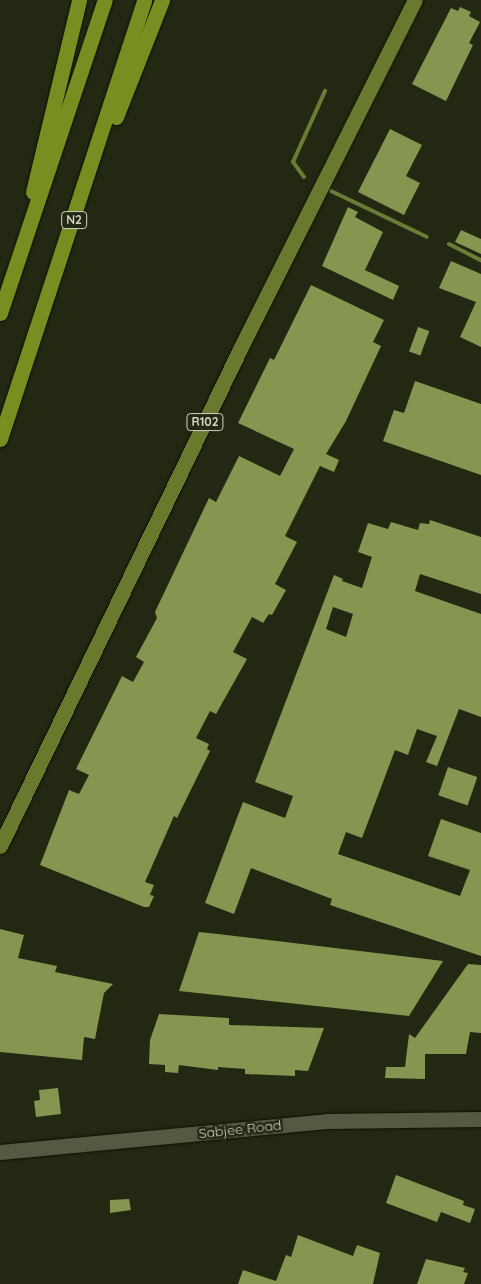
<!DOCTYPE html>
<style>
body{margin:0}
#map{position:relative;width:481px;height:1284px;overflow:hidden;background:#222811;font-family:Quicksand,sans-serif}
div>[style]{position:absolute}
.stream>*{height:4px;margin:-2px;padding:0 2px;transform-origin:2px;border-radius:2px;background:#6b7c36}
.building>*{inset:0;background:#84964f;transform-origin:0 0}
.roads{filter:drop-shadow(0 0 1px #0c1100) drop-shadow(0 0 1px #0c1100)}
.secondary>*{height:15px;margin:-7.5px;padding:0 7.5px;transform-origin:7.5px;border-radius:7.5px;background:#535a41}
.primary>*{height:15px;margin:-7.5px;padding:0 7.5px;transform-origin:7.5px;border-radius:7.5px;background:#69792e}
.highway>*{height:15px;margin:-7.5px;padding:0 7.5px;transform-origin:7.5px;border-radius:7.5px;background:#778e21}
span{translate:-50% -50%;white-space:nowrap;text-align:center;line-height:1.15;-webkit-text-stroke:5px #222811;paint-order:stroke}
.shield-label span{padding:1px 4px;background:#222811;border:1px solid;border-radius:4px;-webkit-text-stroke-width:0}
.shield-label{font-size:12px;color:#d1d6c7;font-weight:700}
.street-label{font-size:14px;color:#d1d6c7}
</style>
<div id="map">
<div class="stream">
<i style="left:304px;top:177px;width:19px;rotate:-126deg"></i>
<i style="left:293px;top:162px;width:78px;rotate:-65.7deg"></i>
<i style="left:331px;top:191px;width:106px;rotate:25.6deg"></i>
<i style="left:449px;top:244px;width:36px;rotate:27deg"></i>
</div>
<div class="building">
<i style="clip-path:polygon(460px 7px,471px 12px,469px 16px,480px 22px,469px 43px,473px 45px,446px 101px,412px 84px,451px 8px,458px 11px)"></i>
<i style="clip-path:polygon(390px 129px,422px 145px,406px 176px,420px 183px,404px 215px,358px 192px)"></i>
<i style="clip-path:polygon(348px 207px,358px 212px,355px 217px,383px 232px,365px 270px,399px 286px,393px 300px,322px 266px)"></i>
<i style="clip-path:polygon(461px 230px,481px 239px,481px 254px,455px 242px)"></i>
<i style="clip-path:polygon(451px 261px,481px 274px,481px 347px,460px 337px,476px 302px,439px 288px)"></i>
<i style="clip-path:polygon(311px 285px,384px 320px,373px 342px,381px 346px,346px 421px,326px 454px,339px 460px,334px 472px,320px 466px,285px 536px,297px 542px,275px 584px,286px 590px,272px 615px,269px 614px,263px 623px,252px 617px,233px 652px,247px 659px,216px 714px,210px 711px,196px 738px,209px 744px,207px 749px,210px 751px,177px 818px,174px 816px,145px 882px,154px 885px,150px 895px,154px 896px,149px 907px,144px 907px,40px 865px,69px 790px,79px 794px,89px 775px,76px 769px,122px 676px,133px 682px,144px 662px,136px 657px,157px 618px,155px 612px,209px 498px,216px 502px,239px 456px,280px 476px,294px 449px,238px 423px,270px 358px,274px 360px)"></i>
<i style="left:418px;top:327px;width:12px;height:26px;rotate:20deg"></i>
<i style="clip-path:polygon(415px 381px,481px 404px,481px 475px,383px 441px,394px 410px,404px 413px)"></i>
<i style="clip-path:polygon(evenodd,430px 520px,481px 537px,481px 594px,420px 574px,415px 591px,481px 614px,481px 717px,459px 709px,437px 766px,426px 762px,437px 736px,417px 729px,408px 755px,395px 750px,362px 838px,346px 832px,338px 854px,460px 896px,470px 870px,428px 856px,441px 819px,481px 833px,481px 956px,330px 905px,332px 899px,251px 868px,234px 914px,205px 903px,243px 802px,285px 818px,293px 796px,255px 782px,334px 575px,343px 579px,342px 581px,362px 588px,372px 557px,358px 552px,368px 523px,388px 529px,391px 522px,418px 530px,420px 523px,429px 524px,430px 520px,333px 607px,353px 614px,346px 637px,326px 629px,333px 607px)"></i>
<i style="left:448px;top:767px;width:31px;height:30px;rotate:19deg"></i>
<i style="clip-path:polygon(0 929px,24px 935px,18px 958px,57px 966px,55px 972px,113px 984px,104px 993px,95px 1039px,84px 1037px,82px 1060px,0 1052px)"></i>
<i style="clip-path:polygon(199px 932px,218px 934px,443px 961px,409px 1016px,179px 991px)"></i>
<i style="clip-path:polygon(468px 964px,481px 965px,481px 1033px,470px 1032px,466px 1054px,425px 1054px,425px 1079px,385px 1078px,386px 1067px,405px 1067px,409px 1034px,415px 1038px)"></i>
<i style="clip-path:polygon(159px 1014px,229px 1018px,229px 1025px,324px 1028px,308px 1071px,295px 1070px,295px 1076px,245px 1074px,245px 1069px,218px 1067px,218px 1070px,179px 1065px,178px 1073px,165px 1072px,165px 1065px,149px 1064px,150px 1040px)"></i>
<i style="clip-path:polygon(58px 1088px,61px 1114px,36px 1117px,34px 1101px,40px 1100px,39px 1090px)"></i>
<i style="clip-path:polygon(396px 1175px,464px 1201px,463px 1205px,475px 1209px,470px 1223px,441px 1212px,437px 1222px,386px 1203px)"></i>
<i style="clip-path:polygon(129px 1199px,131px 1210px,110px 1213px,110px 1200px)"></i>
<i style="clip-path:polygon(298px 1235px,353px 1256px,357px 1245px,380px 1253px,373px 1284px,238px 1284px,243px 1270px,276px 1281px,286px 1255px,291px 1257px)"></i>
<i style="clip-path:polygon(426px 1259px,465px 1268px,463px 1272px,468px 1273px,464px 1284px,417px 1284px)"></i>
</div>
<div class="roads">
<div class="secondary">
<i style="left:0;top:1152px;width:328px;rotate:-5.4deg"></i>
<i style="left:327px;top:1121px;width:154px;rotate:-0.7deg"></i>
</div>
<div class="primary">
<i style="left:0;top:846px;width:552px;rotate:-64.22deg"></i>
<i style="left:240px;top:349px;width:390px;rotate:-63.4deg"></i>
</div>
<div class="highway">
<i style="left:116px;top:117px;width:126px;rotate:-68.5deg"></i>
<i style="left:33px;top:192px;width:197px;rotate:-76.5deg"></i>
<i style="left:0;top:313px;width:330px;rotate:-71.5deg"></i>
<i style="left:0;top:439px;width:462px;rotate:-71.8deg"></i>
</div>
</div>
<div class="shield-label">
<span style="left:74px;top:220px">N2</span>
<span style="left:205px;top:422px">R102</span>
</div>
<div class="street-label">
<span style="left:240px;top:1129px;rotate:-6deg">Sabjee Road</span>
</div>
</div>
